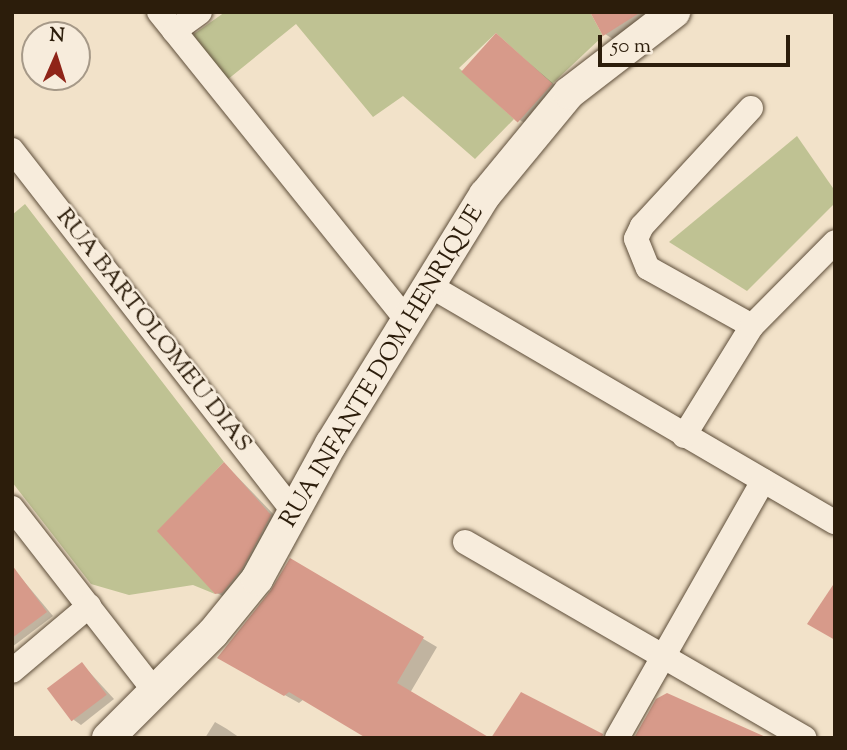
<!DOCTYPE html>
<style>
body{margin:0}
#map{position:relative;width:847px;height:750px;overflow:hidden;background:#f2e2c9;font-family:"Sorts Mill Goudy",serif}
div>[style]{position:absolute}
.green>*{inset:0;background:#bfc293}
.shadow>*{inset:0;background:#0003}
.building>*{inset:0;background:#d79a8a;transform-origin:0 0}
.roads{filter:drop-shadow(0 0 2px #5e4e3a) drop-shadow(0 0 2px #5e4e3a)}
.minor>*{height:24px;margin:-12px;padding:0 12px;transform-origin:12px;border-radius:12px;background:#f7ecdc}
.tertiary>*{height:32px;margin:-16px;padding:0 16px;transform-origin:16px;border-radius:16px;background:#f7ecdc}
span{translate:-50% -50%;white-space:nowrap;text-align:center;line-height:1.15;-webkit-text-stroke:5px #f7ecdc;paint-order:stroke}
.street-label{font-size:24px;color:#2c1d0b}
.frame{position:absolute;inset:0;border:14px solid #2c1d0b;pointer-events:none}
.north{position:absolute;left:21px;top:21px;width:70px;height:70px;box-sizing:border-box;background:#f7ecdc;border:2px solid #a69988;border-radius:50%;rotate:3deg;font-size:19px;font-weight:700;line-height:28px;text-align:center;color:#2c1d0b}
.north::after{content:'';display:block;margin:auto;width:24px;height:32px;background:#8f2418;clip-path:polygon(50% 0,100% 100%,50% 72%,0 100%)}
.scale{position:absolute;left:598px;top:35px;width:192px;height:32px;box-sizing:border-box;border:4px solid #2c1d0b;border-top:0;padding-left:9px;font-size:21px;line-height:24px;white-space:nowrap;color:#2c1d0b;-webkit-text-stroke:5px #f7ecdc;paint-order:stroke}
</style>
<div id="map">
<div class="green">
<i style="clip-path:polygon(225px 12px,590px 12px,603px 36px,552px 84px,496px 33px,459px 68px,514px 119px,475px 159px,403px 96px,373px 117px,296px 24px,227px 80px,195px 45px,194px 34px)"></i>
<i style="clip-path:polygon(797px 136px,835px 191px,835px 203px,747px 291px,669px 242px)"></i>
<i style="clip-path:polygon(25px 204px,224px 462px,163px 526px,215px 594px,193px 585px,129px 595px,91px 584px,12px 482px,12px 215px)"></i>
</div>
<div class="shadow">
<i style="clip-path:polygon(592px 12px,655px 12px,616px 41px,605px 34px)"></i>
<i style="clip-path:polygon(496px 35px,562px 91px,526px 124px,515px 117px)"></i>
<i style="clip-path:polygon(225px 464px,281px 522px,228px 599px,217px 593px)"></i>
<i style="clip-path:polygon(290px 560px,437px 647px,410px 693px,304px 699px,299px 703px,219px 658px,273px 591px)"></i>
<i style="clip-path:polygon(12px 567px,53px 616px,12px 647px)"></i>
<i style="clip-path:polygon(82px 664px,114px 699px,81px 725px,74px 720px)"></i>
<i style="clip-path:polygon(215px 722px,227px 729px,240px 738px,205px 738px)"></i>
</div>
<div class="building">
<i style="clip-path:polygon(590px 12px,641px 12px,603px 36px)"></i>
<i style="left:496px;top:33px;width:76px;height:52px;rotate:42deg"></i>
<i style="clip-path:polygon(224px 462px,271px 515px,242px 569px,222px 593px,215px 594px,157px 531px)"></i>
<i style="clip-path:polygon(290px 558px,424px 637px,397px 683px,490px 738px,366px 738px,289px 692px,284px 696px,217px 658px,271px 590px)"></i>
<i style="clip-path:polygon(12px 565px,47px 612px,12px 638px)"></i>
<i style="clip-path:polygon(835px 582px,835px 640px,807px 624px)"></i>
<i style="left:82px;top:662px;width:41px;height:44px;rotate:53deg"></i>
<i style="clip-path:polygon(521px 692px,603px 734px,602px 738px,491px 738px)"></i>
<i style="clip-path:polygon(667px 693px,768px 738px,634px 738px,656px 699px)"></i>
</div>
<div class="roads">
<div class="minor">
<i style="left:159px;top:12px;width:394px;rotate:51.2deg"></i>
<i style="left:174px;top:31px;width:32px;rotate:-36deg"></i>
<i style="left:751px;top:108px;width:161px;rotate:132.7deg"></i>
<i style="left:642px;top:226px;width:14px;rotate:115deg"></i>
<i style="left:636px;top:239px;width:31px;rotate:68deg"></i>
<i style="left:648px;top:268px;width:119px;rotate:29.1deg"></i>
<i style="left:12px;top:150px;width:459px;rotate:52.1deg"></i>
<i style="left:427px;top:284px;width:472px;rotate:30.3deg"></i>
<i style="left:684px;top:436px;width:129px;rotate:-58.3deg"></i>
<i style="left:752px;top:326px;width:118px;rotate:-45.3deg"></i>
<i style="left:12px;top:508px;width:233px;rotate:52.1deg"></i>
<i style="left:465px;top:542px;width:392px;rotate:30deg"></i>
<i style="left:12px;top:671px;width:101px;rotate:-40.2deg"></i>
<i style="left:617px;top:738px;width:296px;rotate:-60.4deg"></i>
</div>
<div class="tertiary">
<i style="left:108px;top:738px;width:148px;rotate:-45deg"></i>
<i style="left:213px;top:633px;width:70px;rotate:-50.8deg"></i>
<i style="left:257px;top:579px;width:154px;rotate:-61.3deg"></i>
<i style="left:331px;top:444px;width:293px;rotate:-58.3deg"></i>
<i style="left:485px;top:195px;width:132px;rotate:-50.5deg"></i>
<i style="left:569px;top:93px;width:133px;rotate:-37.6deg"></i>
</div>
</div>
<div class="street-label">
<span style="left:153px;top:331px;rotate:52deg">RUA BARTOLOMEU DIAS</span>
<span style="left:383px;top:367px;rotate:-59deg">RUA INFANTE DOM HENRIQUE</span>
</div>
<div class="frame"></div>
<div class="north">N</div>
<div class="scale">50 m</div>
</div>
